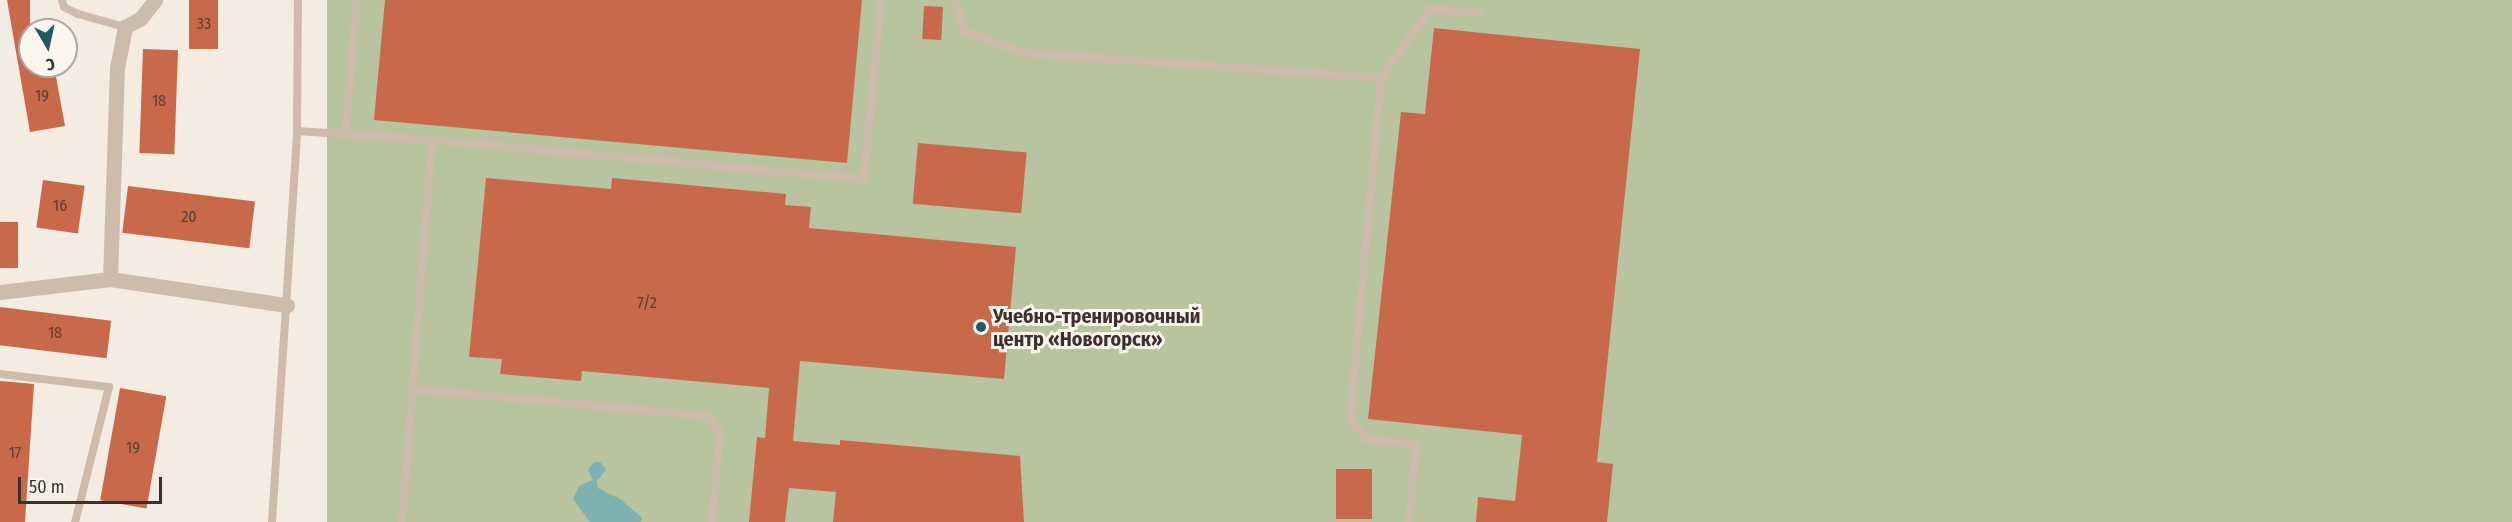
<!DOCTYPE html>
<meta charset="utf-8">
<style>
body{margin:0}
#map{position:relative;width:2512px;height:522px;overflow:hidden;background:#f4ebe1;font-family:"Fira Sans Condensed",sans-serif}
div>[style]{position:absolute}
.green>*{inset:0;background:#b8c4a0;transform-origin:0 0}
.water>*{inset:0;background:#7fb0b2}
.building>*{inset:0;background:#c8694b;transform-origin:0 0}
.service>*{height:8px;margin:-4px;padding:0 4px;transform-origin:4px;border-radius:4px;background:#cdbbac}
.minor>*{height:15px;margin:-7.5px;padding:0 7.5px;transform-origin:7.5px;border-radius:7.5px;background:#cdbbac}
.dots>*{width:16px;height:16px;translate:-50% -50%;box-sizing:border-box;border:3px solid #fbf5ee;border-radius:50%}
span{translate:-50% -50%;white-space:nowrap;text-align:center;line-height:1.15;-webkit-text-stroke:6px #fbf5ee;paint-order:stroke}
.number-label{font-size:16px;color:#5e3e33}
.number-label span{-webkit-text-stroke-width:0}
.poi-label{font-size:20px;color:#3b302b;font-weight:700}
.left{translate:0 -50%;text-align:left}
.north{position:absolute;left:18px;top:18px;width:60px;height:60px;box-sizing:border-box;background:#fbf5ee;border:2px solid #aea6a0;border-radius:50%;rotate:171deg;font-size:16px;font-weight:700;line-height:24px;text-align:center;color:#3b302b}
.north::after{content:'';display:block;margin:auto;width:21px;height:27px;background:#1f5a5e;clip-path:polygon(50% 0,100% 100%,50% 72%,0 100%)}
.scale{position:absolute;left:18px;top:477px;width:144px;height:27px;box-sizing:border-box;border:3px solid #3b302b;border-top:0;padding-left:8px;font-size:18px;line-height:21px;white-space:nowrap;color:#3b302b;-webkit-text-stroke:4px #fbf5ee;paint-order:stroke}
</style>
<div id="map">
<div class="green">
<i style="left:327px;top:0;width:2185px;height:522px"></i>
</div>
<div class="water">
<i style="clip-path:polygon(594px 462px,600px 462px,606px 470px,597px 481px,598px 488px,620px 499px,642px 518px,641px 522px,590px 522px,578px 506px,573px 499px,579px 486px,593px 480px,588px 470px)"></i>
</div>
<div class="building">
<i style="clip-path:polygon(7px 0,30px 0,30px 66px,54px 66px,65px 126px,30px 132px)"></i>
<i style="left:189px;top:0;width:29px;height:49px"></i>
<i style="clip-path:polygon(385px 0,862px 0,847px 163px,374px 120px)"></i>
<i style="left:924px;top:6px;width:19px;height:33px;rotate:3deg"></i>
<i style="clip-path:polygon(1434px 28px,1640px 49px,1597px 462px,1613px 464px,1607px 522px,1476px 522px,1478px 497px,1515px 501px,1522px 435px,1368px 419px,1401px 112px,1425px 114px)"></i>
<i style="left:143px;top:49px;width:35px;height:104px;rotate:2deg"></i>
<i style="left:918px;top:143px;width:109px;height:61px;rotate:5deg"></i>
<i style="clip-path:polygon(486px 178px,611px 189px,612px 178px,786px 194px,785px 205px,811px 207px,809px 228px,1016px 247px,1004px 379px,800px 361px,793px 441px,840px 445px,840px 440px,1020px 456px,1024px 522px,833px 522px,836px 492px,789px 488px,785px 522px,749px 522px,757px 437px,765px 438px,769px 388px,582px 371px,581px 381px,500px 374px,502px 359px,469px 357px)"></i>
<i style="left:43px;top:180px;width:42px;height:48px;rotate:8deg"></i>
<i style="left:128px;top:186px;width:128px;height:47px;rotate:7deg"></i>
<i style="left:0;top:222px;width:18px;height:46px"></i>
<i style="left:0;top:307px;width:112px;height:38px;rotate:7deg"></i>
<i style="clip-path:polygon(0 381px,34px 384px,25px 522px,0 522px)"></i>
<i style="left:120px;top:388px;width:47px;height:114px;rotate:10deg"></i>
<i style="left:1336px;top:469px;width:36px;height:50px"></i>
</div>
<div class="service">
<i style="left:62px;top:0;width:7px;rotate:74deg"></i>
<i style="left:64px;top:7px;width:16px;rotate:27deg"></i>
<i style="left:78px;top:14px;width:49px;rotate:15.5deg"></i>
<i style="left:955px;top:0;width:34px;rotate:73deg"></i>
<i style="left:965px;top:32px;width:64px;rotate:19.3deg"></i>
<i style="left:1025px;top:53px;width:357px;rotate:4deg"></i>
<i style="left:297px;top:131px;width:135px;rotate:3.8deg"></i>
<i style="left:432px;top:140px;width:383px;rotate:94.5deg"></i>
<i style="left:345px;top:134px;width:135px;rotate:-84.9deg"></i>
<i style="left:432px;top:140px;width:434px;rotate:5.2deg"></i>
<i style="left:864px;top:179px;width:180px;rotate:-84.6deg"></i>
<i style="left:0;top:374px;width:110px;rotate:6.8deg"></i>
<i style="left:109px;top:387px;width:139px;rotate:104.1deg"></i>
<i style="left:412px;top:389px;width:296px;rotate:5.2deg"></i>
<i style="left:707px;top:416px;width:21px;rotate:51deg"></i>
<i style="left:720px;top:432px;width:90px;rotate:95.1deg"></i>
<i style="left:272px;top:522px;width:392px;rotate:-86.3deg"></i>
<i style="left:297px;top:131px;width:131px;rotate:-89.6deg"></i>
<i style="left:1409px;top:522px;width:78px;rotate:-84.9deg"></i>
<i style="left:1416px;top:444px;width:49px;rotate:-175.3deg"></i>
<i style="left:1367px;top:440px;width:27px;rotate:-129deg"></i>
<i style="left:1350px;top:419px;width:342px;rotate:-84.8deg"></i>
<i style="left:1381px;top:78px;width:85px;rotate:-54.6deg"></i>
<i style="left:1430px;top:9px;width:50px;rotate:4.6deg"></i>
</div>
<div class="minor">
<i style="left:110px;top:279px;width:211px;rotate:-88.1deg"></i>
<i style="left:117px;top:68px;width:42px;rotate:-79deg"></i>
<i style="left:125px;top:27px;width:18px;rotate:-29deg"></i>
<i style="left:141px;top:18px;width:23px;rotate:-52deg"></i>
<i style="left:0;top:292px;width:111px;rotate:-6.7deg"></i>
<i style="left:110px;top:279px;width:179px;rotate:8.4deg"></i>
</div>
<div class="dots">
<i style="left:981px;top:327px;background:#1f5a5e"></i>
</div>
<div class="number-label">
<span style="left:204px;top:24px">33</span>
<span style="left:42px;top:96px">19</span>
<span style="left:159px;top:101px">18</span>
<span style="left:60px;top:206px">16</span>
<span style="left:189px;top:217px">20</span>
<span style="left:647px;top:303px">7/2</span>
<span style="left:55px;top:333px">18</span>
<span style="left:133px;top:448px">19</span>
<span style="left:15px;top:453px">17</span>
</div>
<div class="poi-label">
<span class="left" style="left:993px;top:328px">Учебно-тренировочный<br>центр «Новогорск»</span>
</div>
<div class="north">С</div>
<div class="scale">50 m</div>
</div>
